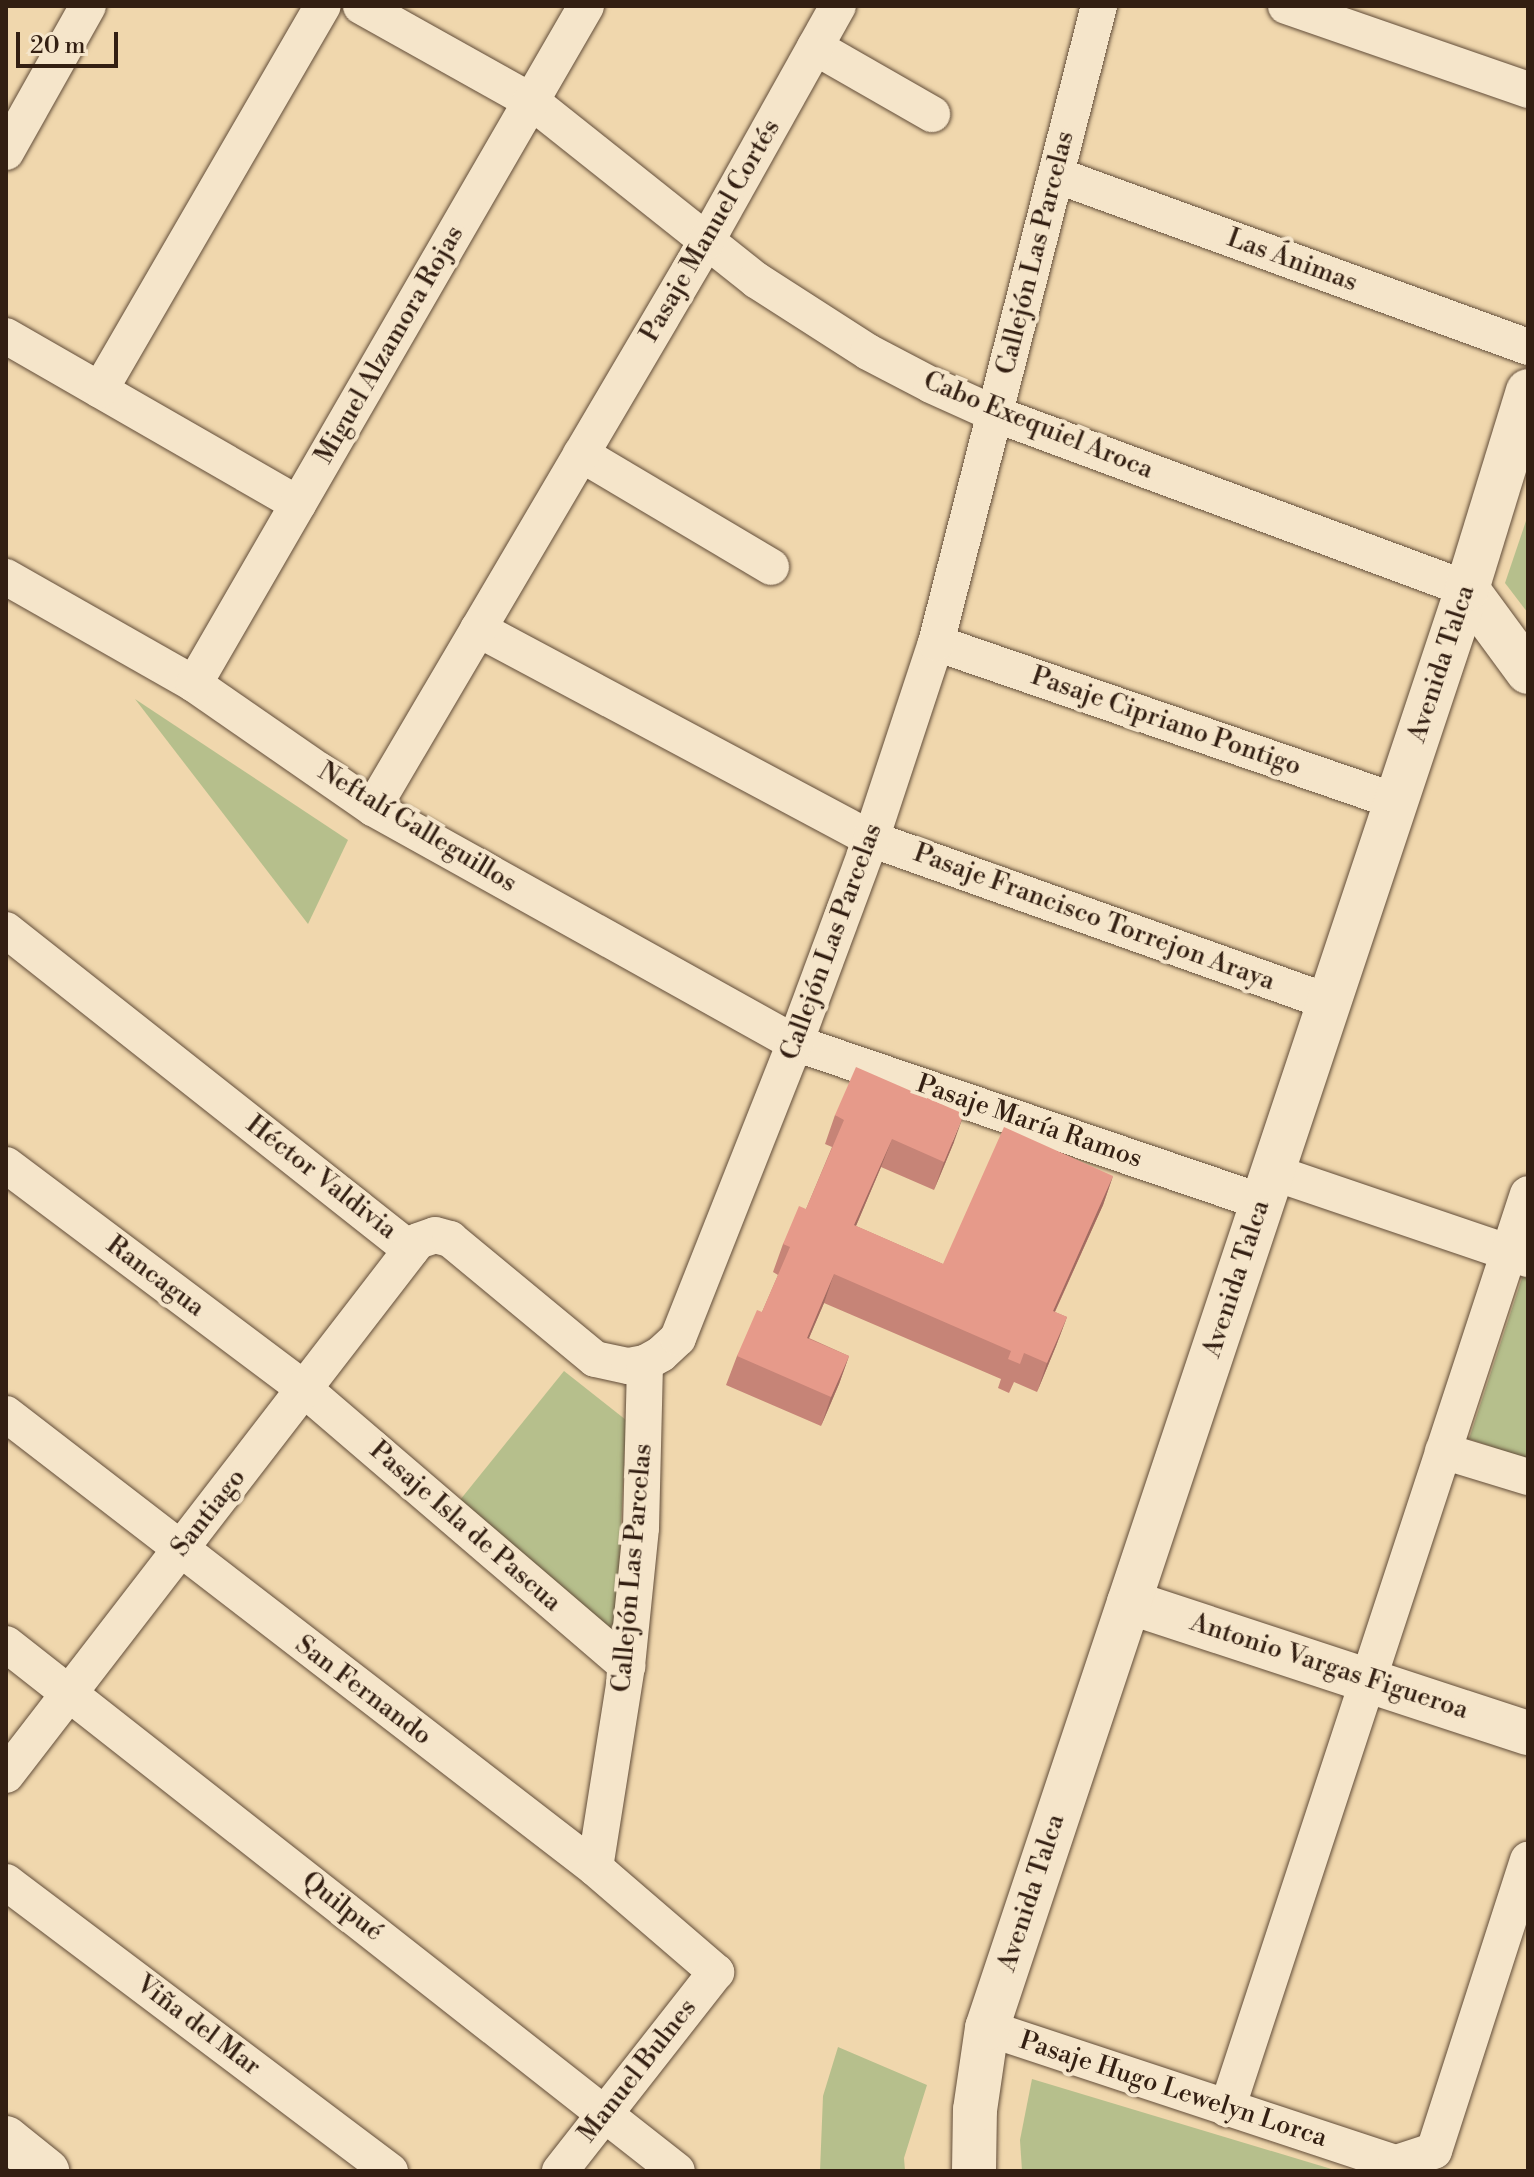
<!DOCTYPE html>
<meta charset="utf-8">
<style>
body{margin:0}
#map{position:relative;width:1534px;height:2177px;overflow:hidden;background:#f0d7ad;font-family:"Libre Bodoni",serif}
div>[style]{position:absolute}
.green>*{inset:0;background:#b6bf8c}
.roads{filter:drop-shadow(0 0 2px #624d39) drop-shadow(0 0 2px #624d39)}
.minor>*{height:36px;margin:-18px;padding:0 18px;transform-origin:18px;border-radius:18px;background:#f5e5ca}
.tertiary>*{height:44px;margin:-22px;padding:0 22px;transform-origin:22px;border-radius:22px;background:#f5e5ca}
.secondary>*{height:44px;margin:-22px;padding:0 22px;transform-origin:22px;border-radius:22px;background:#f5e5ca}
.wall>*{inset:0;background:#c68477}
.shaded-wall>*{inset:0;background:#a16c61}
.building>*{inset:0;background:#e69a8a}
span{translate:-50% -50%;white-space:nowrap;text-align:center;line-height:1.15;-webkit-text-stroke:8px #f5e5ca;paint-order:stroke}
.street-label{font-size:26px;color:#331f12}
.frame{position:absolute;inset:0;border:8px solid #331f12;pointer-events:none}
.scale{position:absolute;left:16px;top:32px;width:102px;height:36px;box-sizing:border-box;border:4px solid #331f12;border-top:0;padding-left:10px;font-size:24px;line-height:28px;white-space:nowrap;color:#331f12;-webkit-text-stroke:6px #f5e5ca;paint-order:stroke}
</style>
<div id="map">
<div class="green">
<i style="clip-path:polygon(1528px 515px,1528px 613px,1505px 583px)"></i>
<i style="clip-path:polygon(135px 699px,348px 840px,308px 924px)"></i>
<i style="clip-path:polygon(1524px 1272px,1528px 1273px,1528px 1459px,1469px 1439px)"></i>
<i style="clip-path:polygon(564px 1371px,626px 1420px,616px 1635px,460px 1500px)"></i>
<i style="clip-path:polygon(838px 2047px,927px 2085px,904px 2158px,905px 2171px,820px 2171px,823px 2096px)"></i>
<i style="clip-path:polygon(1032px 2079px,1338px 2171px,1022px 2171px,1020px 2140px)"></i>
</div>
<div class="roads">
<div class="minor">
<i style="left:361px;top:6px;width:195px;rotate:29.2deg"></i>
<i style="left:531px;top:101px;width:288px;rotate:38.5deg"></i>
<i style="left:756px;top:280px;width:133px;rotate:32.7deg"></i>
<i style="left:868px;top:352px;width:71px;rotate:27.6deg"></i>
<i style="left:931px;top:385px;width:70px;rotate:24.4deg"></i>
<i style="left:995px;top:414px;width:503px;rotate:20.34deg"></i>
<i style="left:1286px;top:6px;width:256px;rotate:19.1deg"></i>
<i style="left:815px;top:47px;width:135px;rotate:29.8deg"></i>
<i style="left:6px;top:152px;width:167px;rotate:-60.7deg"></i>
<i style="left:1056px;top:175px;width:502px;rotate:20.02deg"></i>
<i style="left:6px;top:336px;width:337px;rotate:29.9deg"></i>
<i style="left:100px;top:390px;width:444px;rotate:-59.9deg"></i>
<i style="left:581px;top:454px;width:221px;rotate:30.7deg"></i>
<i style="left:6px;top:577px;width:216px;rotate:29.6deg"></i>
<i style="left:194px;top:684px;width:218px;rotate:34.7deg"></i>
<i style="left:373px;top:808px;width:483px;rotate:29.1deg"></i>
<i style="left:795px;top:1043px;width:493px;rotate:18.8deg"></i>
<i style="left:478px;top:629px;width:446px;rotate:28.1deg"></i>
<i style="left:871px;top:839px;width:486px;rotate:19.6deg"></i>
<i style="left:936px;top:643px;width:486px;rotate:19deg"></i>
<i style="left:194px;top:684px;width:783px;rotate:-59.96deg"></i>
<i style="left:373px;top:808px;width:657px;rotate:-59.53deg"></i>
<i style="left:706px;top:242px;width:270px;rotate:-60.8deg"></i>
<i style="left:6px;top:930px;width:516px;rotate:38.31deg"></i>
<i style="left:6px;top:1165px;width:373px;rotate:36.9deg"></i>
<i style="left:304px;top:1389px;width:426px;rotate:40.6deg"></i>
<i style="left:1272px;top:1172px;width:270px;rotate:18.8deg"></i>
<i style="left:6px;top:1414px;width:744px;rotate:37.62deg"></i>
<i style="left:595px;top:1868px;width:160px;rotate:40.7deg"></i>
<i style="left:716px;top:1972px;width:253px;rotate:128.1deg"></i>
<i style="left:1443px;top:1451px;width:89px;rotate:17deg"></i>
<i style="left:6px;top:1644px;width:853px;rotate:38.15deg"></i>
<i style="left:6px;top:1775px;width:674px;rotate:-52.35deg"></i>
<i style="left:418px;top:1241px;width:18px;rotate:-19deg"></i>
<i style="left:435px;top:1235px;width:16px;rotate:15deg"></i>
<i style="left:450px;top:1239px;width:188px;rotate:39.6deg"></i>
<i style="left:595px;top:1359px;width:35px;rotate:12deg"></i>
<i style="left:629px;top:1366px;width:16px;rotate:-11deg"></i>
<i style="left:645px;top:1363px;width:18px;rotate:-29deg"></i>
<i style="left:661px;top:1354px;width:23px;rotate:-43deg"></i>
<i style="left:678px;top:1338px;width:317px;rotate:-68.4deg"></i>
<i style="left:795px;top:1043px;width:218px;rotate:-69.6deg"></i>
<i style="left:871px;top:839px;width:206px;rotate:-71.7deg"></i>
<i style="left:936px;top:643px;width:658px;rotate:-75.65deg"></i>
<i style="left:595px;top:1868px;width:205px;rotate:-81deg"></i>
<i style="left:627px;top:1666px;width:139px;rotate:-84.2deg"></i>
<i style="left:641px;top:1528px;width:165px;rotate:-88.6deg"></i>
<i style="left:6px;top:1882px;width:481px;rotate:37deg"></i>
<i style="left:987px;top:2028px;width:431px;rotate:18.3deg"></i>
<i style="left:1396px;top:2163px;width:40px;rotate:-18deg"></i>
<i style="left:1434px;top:2151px;width:306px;rotate:-72.1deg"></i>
<i style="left:1227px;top:2109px;width:963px;rotate:-71.79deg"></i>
</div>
<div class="tertiary">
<i style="left:1467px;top:589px;width:103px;rotate:53.7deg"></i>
<i style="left:1129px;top:1602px;width:420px;rotate:18.2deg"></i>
<i style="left:6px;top:2138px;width:53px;rotate:38.8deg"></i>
</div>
<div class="secondary">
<i style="left:974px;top:2171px;width:61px;rotate:-89.1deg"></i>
<i style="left:975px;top:2110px;width:83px;rotate:-81.7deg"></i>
<i style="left:987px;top:2028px;width:1517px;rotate:-71.55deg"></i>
<i style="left:1467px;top:589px;width:207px;rotate:-72.9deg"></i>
</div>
</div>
<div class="wall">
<i style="clip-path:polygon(835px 1115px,954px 1142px,934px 1190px,881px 1167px,856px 1226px,943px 1264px,1113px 1176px,1103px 1205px,1055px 1312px,1067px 1317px,1056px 1346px,1037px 1392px,1014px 1382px,1009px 1393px,998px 1388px,1001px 1379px,824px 1303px,809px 1338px,849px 1356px,839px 1384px,821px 1426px,726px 1385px,737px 1356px,762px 1312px,778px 1275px,773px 1272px,783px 1244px,806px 1209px,832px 1147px,825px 1144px)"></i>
</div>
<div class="shaded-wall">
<i style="clip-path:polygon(964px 1114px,954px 1142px,934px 1190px,944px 1162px)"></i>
<i style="clip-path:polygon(892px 1139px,881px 1167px,844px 1254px,854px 1225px)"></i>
<i style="clip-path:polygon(1113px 1176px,1103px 1205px,1042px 1340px,1053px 1311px)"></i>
<i style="clip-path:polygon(834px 1274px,824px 1303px,797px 1366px,807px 1338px)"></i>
<i style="clip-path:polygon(1067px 1317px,1056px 1346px,1037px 1392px,1047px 1363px)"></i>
<i style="clip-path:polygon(849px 1356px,839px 1384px,821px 1426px,831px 1397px)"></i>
</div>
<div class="building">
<i style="clip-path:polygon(856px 1067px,964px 1114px,944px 1162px,892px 1139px,854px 1225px,943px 1264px,1004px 1127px,1113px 1176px,1053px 1311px,1067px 1317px,1047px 1363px,1024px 1353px,1020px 1364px,1008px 1359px,1011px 1351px,834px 1274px,807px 1338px,849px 1356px,831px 1397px,737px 1356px,757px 1310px,762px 1312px,790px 1247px,783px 1244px,799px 1206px,806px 1209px,844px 1120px,835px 1115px)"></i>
</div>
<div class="street-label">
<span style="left:711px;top:231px;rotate:-60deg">Pasaje Manuel Cortés</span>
<span style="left:1036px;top:253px;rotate:-76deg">Callejón Las Parcelas</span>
<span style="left:1292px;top:261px;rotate:20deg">Las Ánimas</span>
<span style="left:390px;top:345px;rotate:-60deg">Miguel Alzamora Rojas</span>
<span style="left:1038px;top:426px;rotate:22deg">Cabo Exequiel Aroca</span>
<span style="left:1442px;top:664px;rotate:-72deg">Avenida Talca</span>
<span style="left:1166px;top:722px;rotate:19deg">Pasaje Cipriano Pontigo</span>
<span style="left:417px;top:828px;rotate:31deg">Neftalí Galleguillos</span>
<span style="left:1094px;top:918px;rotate:20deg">Pasaje Francisco Torrejon Araya</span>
<span style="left:832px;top:942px;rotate:-70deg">Callejón Las Parcelas</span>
<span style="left:1029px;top:1122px;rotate:19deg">Pasaje María Ramos</span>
<span style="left:321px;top:1178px;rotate:38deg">Héctor Valdivia</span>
<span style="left:155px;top:1277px;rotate:37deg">Rancagua</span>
<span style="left:1237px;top:1279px;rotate:-72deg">Avenida Talca</span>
<span style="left:209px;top:1513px;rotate:-52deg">Santiago</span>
<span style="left:465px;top:1527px;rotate:41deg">Pasaje Isla de Pascua</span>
<span style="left:633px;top:1568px;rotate:-85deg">Callejón Las Parcelas</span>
<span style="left:1329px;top:1667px;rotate:18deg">Antonio Vargas Figueroa</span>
<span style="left:363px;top:1691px;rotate:37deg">San Fernando</span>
<span style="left:1032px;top:1893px;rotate:-72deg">Avenida Talca</span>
<span style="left:342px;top:1907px;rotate:38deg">Quilpué</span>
<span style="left:198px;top:2026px;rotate:37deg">Viña del Mar</span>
<span style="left:638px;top:2071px;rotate:-52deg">Manuel Bulnes</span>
<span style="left:1173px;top:2090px;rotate:18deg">Pasaje Hugo Lewelyn Lorca</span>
</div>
<div class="frame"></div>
<div class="scale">20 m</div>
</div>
